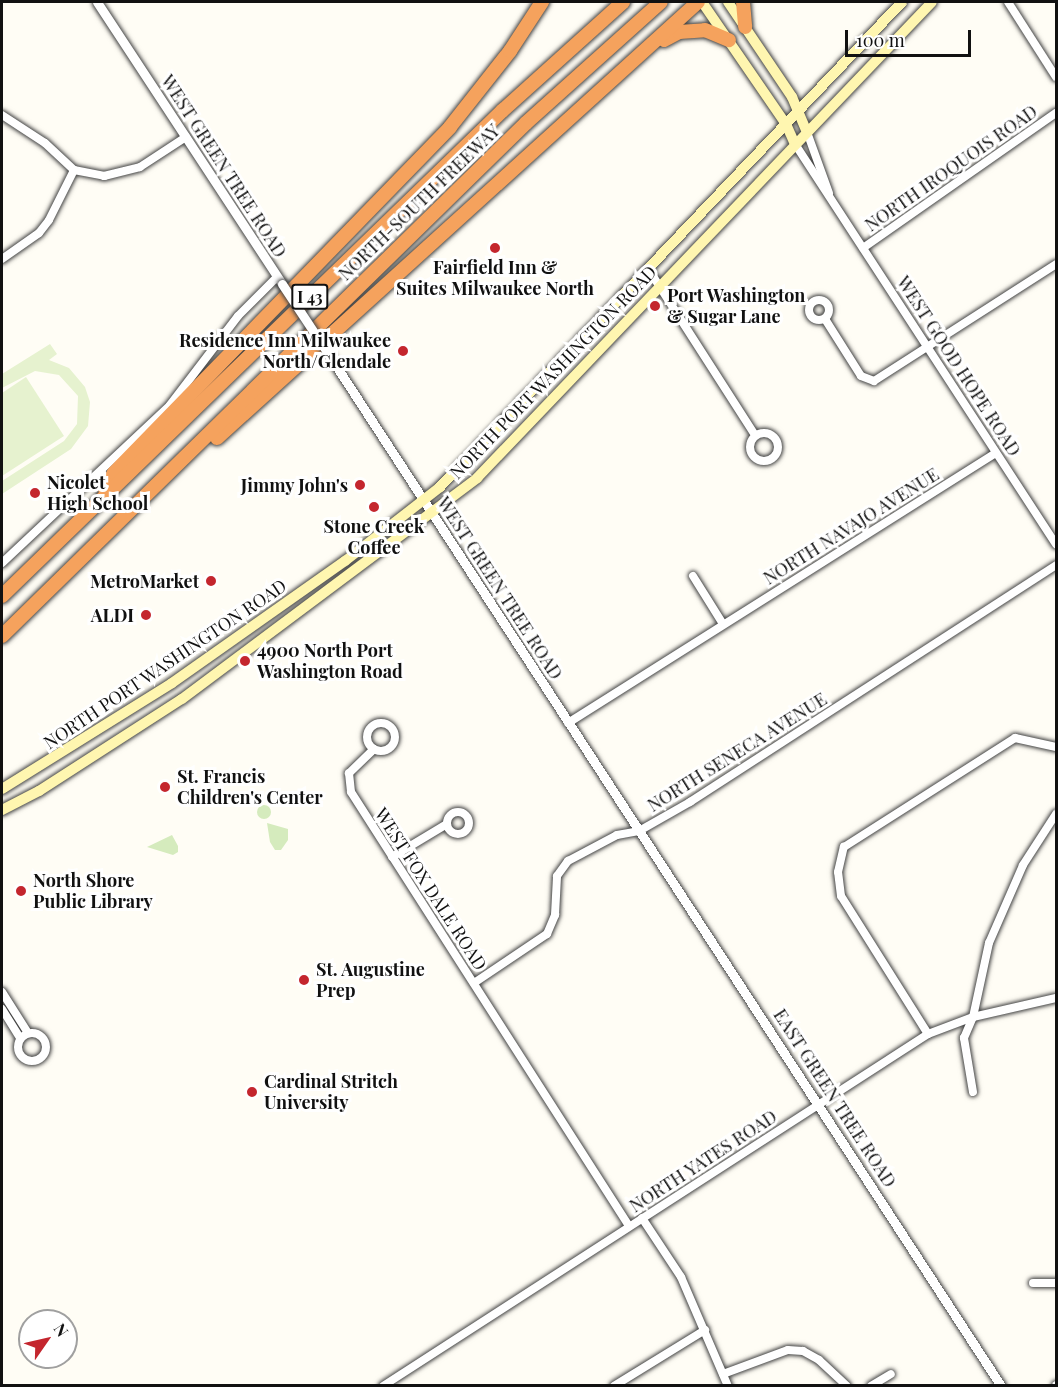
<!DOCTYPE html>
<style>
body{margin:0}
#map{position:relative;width:1058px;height:1387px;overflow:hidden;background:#fffdf5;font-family:"Playfair Display",serif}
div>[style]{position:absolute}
.green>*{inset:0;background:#d5ebbd}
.round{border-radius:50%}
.pitch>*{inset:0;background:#e6f2cf}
.roads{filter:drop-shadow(0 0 2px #444) drop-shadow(0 0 2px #444)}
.minor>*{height:8px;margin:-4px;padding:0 4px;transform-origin:4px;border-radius:4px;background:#fff}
.minor>.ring{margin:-4px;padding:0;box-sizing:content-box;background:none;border:8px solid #fff;border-radius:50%}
.tertiary>*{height:9px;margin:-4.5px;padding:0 4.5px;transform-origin:4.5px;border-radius:4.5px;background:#fff}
.secondary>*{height:10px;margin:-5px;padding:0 5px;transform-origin:5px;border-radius:5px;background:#fff6b0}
.motorway>*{height:14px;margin:-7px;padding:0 7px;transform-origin:7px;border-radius:7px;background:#f5a25d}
.bridges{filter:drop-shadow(0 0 2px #444) drop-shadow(0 0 2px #444)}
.tertiary-bridge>*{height:9px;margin:-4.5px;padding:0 4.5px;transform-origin:4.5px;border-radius:4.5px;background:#fff}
.dots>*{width:16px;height:16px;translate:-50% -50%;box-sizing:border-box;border:3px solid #fff;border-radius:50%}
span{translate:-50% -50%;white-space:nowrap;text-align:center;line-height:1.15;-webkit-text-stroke:6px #fff;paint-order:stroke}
.shield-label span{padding:2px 4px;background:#fff;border:2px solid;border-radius:4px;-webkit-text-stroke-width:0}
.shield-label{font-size:16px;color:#111;font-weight:700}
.street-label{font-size:18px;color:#111}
.poi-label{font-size:18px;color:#111;font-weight:700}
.left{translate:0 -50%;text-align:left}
.right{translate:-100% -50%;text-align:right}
.frame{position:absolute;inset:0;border:3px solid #111;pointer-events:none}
.north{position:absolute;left:18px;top:1309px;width:60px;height:60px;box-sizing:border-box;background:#fff;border:2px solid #a0a0a0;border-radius:50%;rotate:56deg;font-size:16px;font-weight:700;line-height:24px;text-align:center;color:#111}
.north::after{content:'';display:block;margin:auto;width:21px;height:27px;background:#c4262e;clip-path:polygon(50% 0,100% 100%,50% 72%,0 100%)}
.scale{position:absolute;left:845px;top:30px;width:126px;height:27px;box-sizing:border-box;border:3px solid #111;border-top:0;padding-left:8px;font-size:18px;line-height:21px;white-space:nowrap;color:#111;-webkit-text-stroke:4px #fff;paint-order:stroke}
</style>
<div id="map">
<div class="green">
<i class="round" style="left:257px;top:805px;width:14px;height:14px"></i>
<i style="clip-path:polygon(267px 823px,288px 829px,288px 840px,281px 850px,275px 850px,270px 842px)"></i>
<i style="clip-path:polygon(172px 835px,178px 846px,178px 852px,173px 855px,147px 847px)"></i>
</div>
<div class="pitch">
<i style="clip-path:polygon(50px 344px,57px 354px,49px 360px,69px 368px,85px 387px,90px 402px,88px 426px,71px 449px,2px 494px,2px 481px,64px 441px,77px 424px,78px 396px,59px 375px,35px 371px,2px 388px,2px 374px)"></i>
<i style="clip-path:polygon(26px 377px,64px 436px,2px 476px,2px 393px)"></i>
</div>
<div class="roads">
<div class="minor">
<i style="left:1008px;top:2px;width:89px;rotate:57.4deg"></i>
<i style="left:2px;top:115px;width:51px;rotate:33.1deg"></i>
<i style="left:45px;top:143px;width:40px;rotate:43deg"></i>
<i style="left:74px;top:170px;width:31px;rotate:11deg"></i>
<i style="left:104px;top:176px;width:37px;rotate:-14deg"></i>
<i style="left:140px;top:167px;width:55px;rotate:-33.1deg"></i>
<i style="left:807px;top:132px;width:65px;rotate:70.2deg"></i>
<i style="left:795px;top:144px;width:478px;rotate:56.9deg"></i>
<i style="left:863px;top:248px;width:236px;rotate:-35deg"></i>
<i style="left:2px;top:259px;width:45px;rotate:-35.1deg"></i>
<i style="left:39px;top:233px;width:16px;rotate:-52deg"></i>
<i style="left:49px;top:220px;width:56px;rotate:-63.4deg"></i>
<i style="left:649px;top:270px;width:196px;rotate:57.3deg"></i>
<i class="ring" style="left:809px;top:300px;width:12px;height:12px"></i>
<i style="left:825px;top:319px;width:67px;rotate:57.7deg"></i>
<i style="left:861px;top:376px;width:14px;rotate:21deg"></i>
<i style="left:874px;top:381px;width:216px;rotate:-32.7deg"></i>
<i class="ring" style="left:750px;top:433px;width:20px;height:20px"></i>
<i style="left:2px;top:563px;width:231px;rotate:-43.2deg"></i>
<i style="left:170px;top:405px;width:112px;rotate:-52.6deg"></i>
<i style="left:238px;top:316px;width:55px;rotate:-45deg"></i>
<i style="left:693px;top:576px;width:57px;rotate:58deg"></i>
<i style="left:568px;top:723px;width:506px;rotate:-32.25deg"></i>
<i class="ring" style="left:367px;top:723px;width:20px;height:20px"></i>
<i style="left:374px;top:749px;width:35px;rotate:136deg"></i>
<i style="left:349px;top:773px;width:19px;rotate:84deg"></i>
<i style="left:351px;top:792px;width:515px;rotate:57.36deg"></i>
<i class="ring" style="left:447px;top:812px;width:14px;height:14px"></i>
<i style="left:392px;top:857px;width:64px;rotate:-31deg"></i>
<i style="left:474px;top:983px;width:88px;rotate:-33.9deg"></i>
<i style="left:547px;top:934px;width:21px;rotate:-67deg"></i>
<i style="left:555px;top:915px;width:39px;rotate:-87deg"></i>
<i style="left:557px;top:876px;width:19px;rotate:-54deg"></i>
<i style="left:568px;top:861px;width:55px;rotate:-28deg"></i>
<i style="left:617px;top:835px;width:22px;rotate:-10deg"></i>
<i style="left:639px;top:831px;width:59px;rotate:-29.6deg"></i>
<i style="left:690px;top:802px;width:436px;rotate:-32.9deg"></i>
<i style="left:2px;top:992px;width:49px;rotate:57.6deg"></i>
<i style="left:2px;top:1009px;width:34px;rotate:58deg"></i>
<i class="ring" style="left:18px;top:1033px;width:20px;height:20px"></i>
<i style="left:928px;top:1034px;width:163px;rotate:-122.2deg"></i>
<i style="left:841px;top:896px;width:24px;rotate:-97deg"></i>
<i style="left:838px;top:872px;width:26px;rotate:-77deg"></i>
<i style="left:844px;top:847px;width:203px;rotate:-32.5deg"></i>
<i style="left:1015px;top:738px;width:42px;rotate:12.4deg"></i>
<i style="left:973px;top:1092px;width:55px;rotate:-99.5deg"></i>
<i style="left:964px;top:1038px;width:23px;rotate:-67deg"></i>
<i style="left:973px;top:1017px;width:76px;rotate:-77.8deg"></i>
<i style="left:989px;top:943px;width:85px;rotate:-66.4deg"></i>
<i style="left:1023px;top:865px;width:61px;rotate:-57.1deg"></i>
<i style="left:642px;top:1218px;width:71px;rotate:56.5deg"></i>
<i style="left:681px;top:1277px;width:119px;rotate:66.7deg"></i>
<i style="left:1033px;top:1283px;width:23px"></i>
<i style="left:723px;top:1374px;width:69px;rotate:-20.3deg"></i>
<i style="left:788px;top:1350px;width:15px;rotate:4deg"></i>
<i style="left:803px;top:1351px;width:18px;rotate:29deg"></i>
<i style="left:819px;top:1360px;width:38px;rotate:43deg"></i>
<i style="left:383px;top:1386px;width:649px;rotate:-32.86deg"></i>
<i style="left:928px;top:1034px;width:48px;rotate:-20.7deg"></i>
<i style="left:973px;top:1017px;width:85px;rotate:-12.9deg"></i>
<i style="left:614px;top:1386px;width:107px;rotate:-31.6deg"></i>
<i style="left:871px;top:1386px;width:23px;rotate:-31deg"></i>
</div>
<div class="tertiary">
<i style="left:97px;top:2px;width:337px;rotate:56.7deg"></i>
<i style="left:327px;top:352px;width:1234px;rotate:56.9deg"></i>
<i style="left:1056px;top:1386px;width:1px;rotate:-90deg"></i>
</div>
<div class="secondary">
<i style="left:702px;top:2px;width:148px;rotate:55.5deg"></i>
<i style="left:786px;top:124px;width:22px;rotate:66deg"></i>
<i style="left:728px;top:2px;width:115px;rotate:56deg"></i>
<i style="left:792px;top:97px;width:38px;rotate:67deg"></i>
<i style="left:2px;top:789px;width:200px;rotate:-31.9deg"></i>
<i style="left:172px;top:683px;width:212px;rotate:-35.2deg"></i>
<i style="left:345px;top:561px;width:120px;rotate:-37.9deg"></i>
<i style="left:440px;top:487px;width:670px;rotate:-46.39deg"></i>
<i style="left:2px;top:810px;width:42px;rotate:-27.2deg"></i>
<i style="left:39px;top:791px;width:170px;rotate:-32.8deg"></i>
<i style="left:182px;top:699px;width:369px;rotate:-36.8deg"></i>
<i style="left:477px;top:478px;width:658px;rotate:-46.29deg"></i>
</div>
<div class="motorway">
<i style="left:743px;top:2px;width:25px;rotate:85deg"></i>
<i style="left:664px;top:40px;width:17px;rotate:-28deg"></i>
<i style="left:679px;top:32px;width:26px;rotate:-4deg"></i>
<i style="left:705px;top:30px;width:26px;rotate:23deg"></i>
<i style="left:217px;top:438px;width:649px;rotate:-42.19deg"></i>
<i style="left:105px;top:489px;width:18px;rotate:-61deg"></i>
<i style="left:114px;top:473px;width:482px;rotate:-45.8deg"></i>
<i style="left:450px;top:127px;width:97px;rotate:-51.7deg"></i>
<i style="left:510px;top:51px;width:59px;rotate:-56.9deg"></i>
<i style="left:2px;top:596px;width:697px;rotate:-44.13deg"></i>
<i style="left:502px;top:111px;width:163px;rotate:-42deg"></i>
<i style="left:2px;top:636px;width:733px;rotate:-44.39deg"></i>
<i style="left:526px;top:123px;width:181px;rotate:-41.9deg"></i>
</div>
</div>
<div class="bridges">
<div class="tertiary-bridge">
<i style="left:282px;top:284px;width:82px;rotate:56.5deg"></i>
</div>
</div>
<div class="dots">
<i style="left:495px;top:248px;background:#c4262e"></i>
<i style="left:655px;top:306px;background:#c4262e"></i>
<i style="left:403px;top:351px;background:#c4262e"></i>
<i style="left:360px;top:485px;background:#c4262e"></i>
<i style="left:35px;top:493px;background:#c4262e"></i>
<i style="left:374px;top:507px;background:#c4262e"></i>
<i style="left:211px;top:581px;background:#c4262e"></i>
<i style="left:146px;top:615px;background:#c4262e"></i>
<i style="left:245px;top:661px;background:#c4262e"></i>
<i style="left:165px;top:787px;background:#c4262e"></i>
<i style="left:21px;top:891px;background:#c4262e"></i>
<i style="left:304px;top:980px;background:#c4262e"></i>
<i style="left:252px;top:1092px;background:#c4262e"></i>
</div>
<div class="shield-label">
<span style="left:310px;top:297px">I 43</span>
</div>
<div class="street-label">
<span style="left:224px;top:166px;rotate:57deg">WEST GREEN TREE ROAD</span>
<span style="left:951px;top:168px;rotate:-35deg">NORTH IROQUOIS ROAD</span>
<span style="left:419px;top:202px;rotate:-44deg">NORTH-SOUTH FREEWAY</span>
<span style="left:959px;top:366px;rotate:57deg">WEST GOOD HOPE ROAD</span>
<span style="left:553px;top:372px;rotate:-46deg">NORTH PORT WASHINGTON ROAD</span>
<span style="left:851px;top:526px;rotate:-32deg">NORTH NAVAJO AVENUE</span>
<span style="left:500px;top:588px;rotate:57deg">WEST GREEN TREE ROAD</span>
<span style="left:165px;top:664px;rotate:-34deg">NORTH PORT WASHINGTON ROAD</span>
<span style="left:737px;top:752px;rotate:-32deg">NORTH SENECA AVENUE</span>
<span style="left:431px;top:889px;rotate:57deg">WEST FOX DALE ROAD</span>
<span style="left:835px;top:1098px;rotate:57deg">EAST GREEN TREE ROAD</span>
<span style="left:703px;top:1161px;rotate:-33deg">NORTH YATES ROAD</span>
</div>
<div class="poi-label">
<span style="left:495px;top:278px">Fairfield Inn &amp;<br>Suites Milwaukee North</span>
<span class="left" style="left:667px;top:306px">Port Washington<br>&amp; Sugar Lane</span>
<span class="right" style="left:391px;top:351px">Residence Inn Milwaukee<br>North/Glendale</span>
<span class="left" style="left:47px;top:493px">Nicolet<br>High School</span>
<span class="right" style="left:348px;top:485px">Jimmy John's</span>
<span style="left:374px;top:537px">Stone Creek<br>Coffee</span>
<span class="right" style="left:199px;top:581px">MetroMarket</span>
<span class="right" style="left:134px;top:615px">ALDI</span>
<span class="left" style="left:257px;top:661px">4900 North Port<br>Washington Road</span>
<span class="left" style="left:177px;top:787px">St. Francis<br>Children's Center</span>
<span class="left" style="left:33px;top:891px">North Shore<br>Public Library</span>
<span class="left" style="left:316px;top:980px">St. Augustine<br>Prep</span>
<span class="left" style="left:264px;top:1092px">Cardinal Stritch<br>University</span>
</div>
<div class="frame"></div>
<div class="north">N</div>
<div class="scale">100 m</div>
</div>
